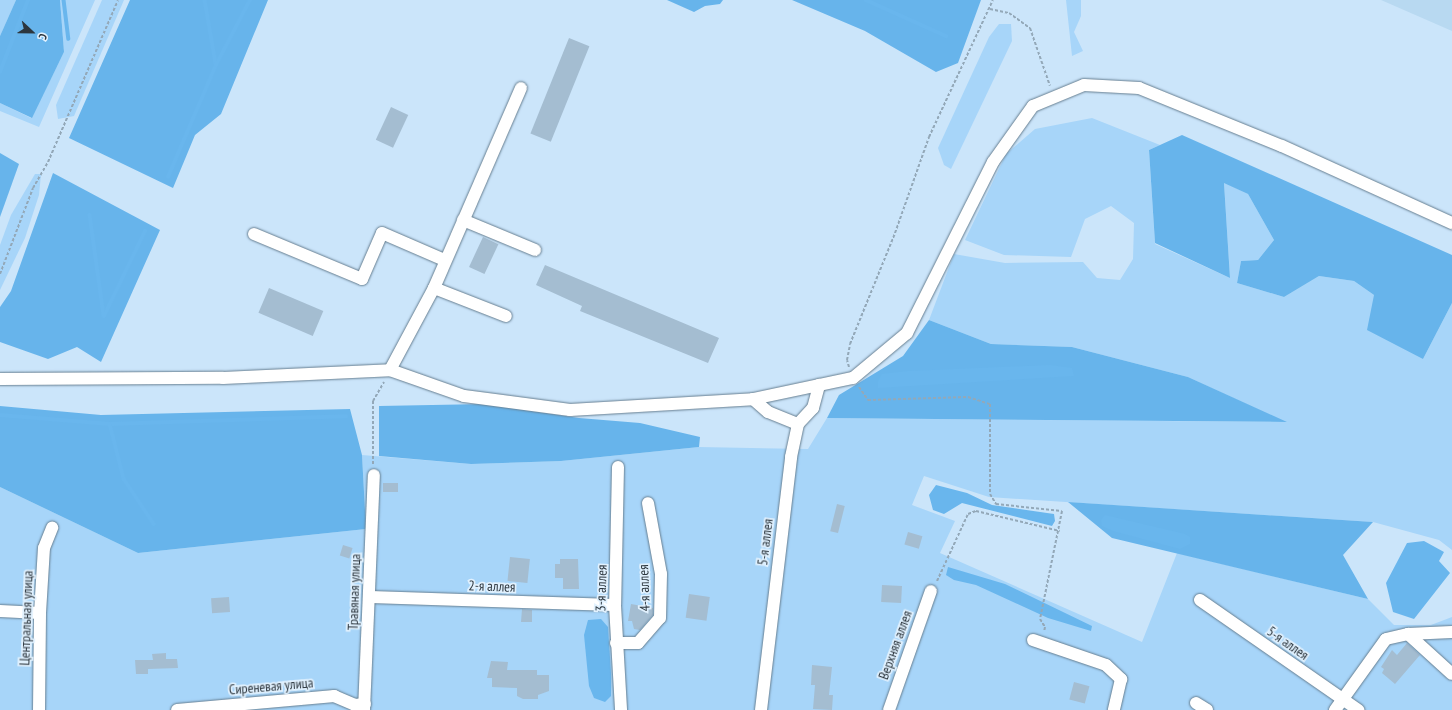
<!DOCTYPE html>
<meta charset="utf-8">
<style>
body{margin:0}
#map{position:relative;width:1452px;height:710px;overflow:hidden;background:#cbe5fa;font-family:"PT Sans Narrow",sans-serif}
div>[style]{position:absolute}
.built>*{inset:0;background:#b8d9f1}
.green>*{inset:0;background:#a7d5f9}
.forest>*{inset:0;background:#67b4eb}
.water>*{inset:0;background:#69b6ed}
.stream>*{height:3.5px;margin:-1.75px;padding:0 1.75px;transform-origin:1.75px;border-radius:1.75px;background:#69b6ed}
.building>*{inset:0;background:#a4bdd1;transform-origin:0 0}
.path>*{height:2px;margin-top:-1px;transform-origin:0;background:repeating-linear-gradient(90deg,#93a8b8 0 3px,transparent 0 5px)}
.roads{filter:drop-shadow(0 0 1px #667e90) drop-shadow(0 0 1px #667e90)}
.minor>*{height:12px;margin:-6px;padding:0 6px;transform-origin:6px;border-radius:6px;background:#fff}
span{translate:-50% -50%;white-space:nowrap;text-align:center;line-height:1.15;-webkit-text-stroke:3.5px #e1f1fe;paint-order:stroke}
.street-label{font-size:14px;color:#2c363e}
.north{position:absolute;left:12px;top:12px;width:40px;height:40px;-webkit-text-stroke:3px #e1f1fe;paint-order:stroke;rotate:112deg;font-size:11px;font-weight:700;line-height:16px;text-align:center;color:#2c363e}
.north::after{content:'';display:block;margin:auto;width:14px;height:18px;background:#2c363e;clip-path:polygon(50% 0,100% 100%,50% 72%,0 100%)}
</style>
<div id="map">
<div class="built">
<i style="clip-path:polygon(1381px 0,1452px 0,1452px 31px)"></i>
</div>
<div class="green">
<i style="clip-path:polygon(0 0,16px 0,0 36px)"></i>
<i style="clip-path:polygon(60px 0,95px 0,39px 127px,0 111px,0 103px,31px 118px,64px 52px)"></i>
<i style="clip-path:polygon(102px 0,124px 0,74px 116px,58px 119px,56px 105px)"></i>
<i style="clip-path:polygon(1066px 0,1081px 0,1081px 16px,1074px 32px,1083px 51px,1072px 56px)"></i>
<i style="clip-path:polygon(999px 24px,1011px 24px,1012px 41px,951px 169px,944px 165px,938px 148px,989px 37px)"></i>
<i style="clip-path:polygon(1092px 118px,1160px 145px,1149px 150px,1155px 244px,1230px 278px,1224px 182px,1248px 194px,1274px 240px,1258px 260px,1241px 261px,1237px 283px,1284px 297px,1319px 276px,1354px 281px,1374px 295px,1423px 359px,1452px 303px,1452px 550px,1439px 540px,1373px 522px,989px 497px,924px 476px,912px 505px,955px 521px,940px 553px,1142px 642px,1177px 553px,1368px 599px,1394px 625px,1431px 625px,1452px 617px,1452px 710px,0 710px,0 487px,138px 553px,366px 529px,362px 455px,471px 464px,561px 461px,699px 447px,808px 449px,827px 418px,1285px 422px,1188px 377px,1072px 347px,991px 344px,929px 320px,954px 254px,1005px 263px,1083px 262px,1097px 278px,1120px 280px,1133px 259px,1134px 223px,1111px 206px,1085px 219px,1071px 257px,1004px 255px,965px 240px,1006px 154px,1035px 129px)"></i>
<i style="clip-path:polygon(35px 174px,41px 174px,39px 195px,25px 238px,0 290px,0 245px,11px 215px)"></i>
</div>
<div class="forest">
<i style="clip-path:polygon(16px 0,60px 0,64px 52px,32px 118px,0 103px,0 36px)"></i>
<i style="clip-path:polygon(130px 0,268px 0,221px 114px,195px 135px,173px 188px,69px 138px)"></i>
<i style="clip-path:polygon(667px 0,723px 0,720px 4px,705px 6px,694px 12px)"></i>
<i style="clip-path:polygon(792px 0,981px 0,958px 63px,936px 72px,865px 31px)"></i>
<i style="clip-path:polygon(1182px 135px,1452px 255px,1452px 303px,1423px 359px,1367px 330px,1374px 295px,1354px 281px,1319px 276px,1284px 297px,1237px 283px,1241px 261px,1258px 260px,1274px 240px,1248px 194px,1224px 183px,1230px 278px,1155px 243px,1149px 150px)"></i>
<i style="clip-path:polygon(0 153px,19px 164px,0 217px)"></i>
<i style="clip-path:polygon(53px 173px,160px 230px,101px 362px,77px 347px,48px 359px,0 342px,0 307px,11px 291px)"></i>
<i style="clip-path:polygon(929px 320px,991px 344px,1072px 347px,1188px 377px,1287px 422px,827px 418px,839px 395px,903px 356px)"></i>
<i style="clip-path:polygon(485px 404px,579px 418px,640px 423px,700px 437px,699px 447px,561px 461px,471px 464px,379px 456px,379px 406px)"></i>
<i style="clip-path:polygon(0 406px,101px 415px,350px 409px,362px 455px,366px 529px,138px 553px,0 487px)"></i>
<i style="clip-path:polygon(1068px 502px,1373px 522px,1343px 555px,1368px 599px,1112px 538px)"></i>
</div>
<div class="water">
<i style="clip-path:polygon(1050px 365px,1072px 368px,1074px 376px,878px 388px,878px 382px,882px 374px,909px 371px)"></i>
<i style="clip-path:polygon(936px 485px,967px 493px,992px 505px,1054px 514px,1055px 521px,1052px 526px,962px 503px,944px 514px,933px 510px,929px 495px)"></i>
<i style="clip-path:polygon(1105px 515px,1185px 534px,1190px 537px,1190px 544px,1180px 549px,1113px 531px,1102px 526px,1101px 520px)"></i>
<i style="clip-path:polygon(1424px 541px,1444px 552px,1439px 561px,1450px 573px,1414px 619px,1393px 612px,1386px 583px,1407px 543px)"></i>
<i style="clip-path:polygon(948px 567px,1005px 584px,1092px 626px,1091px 631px,1048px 618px,976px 585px,954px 580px,946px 575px)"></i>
<i style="clip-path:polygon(601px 619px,608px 627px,611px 674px,611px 696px,605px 702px,594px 698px,589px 686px,584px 635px,588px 620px)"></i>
</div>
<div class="stream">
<i style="left:64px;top:0;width:39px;rotate:83deg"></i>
<i style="left:205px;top:0;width:65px;rotate:80.2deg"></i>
<i style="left:866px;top:0;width:88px;rotate:24.2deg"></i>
<i style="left:0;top:72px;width:77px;rotate:-68.7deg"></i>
<i style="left:168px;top:177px;width:122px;rotate:-66.8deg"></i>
<i style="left:216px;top:65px;width:73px;rotate:-62.4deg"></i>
<i style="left:90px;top:215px;width:102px;rotate:82.1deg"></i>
<i style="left:104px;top:316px;width:94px;rotate:-64.2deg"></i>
<i style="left:0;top:415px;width:110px;rotate:4.7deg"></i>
<i style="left:110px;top:424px;width:236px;rotate:-1.9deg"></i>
<i style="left:110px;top:424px;width:57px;rotate:75.7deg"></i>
<i style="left:124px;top:479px;width:54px;rotate:56.3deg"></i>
</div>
<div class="building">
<i style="left:569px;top:38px;width:22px;height:103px;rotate:22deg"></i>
<i style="left:391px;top:107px;width:19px;height:36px;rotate:25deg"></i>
<i style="left:483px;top:237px;width:17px;height:33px;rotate:25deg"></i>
<i style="clip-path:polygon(545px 265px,719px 338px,708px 363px,580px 311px,582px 306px,536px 285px)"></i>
<i style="left:269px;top:288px;width:59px;height:27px;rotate:23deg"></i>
<i style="left:398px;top:483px;width:9px;height:15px;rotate:90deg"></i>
<i style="left:837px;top:504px;width:8px;height:28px;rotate:14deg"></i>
<i style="left:908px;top:532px;width:15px;height:13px;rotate:16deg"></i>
<i style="left:343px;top:545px;width:10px;height:11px;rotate:17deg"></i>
<i style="left:510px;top:557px;width:20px;height:24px;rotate:6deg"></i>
<i style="clip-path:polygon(560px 559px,578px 559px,579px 589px,563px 589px,563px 578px,555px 578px,555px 564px,560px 564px)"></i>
<i style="left:882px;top:585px;width:20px;height:17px;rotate:3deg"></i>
<i style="left:689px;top:594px;width:21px;height:24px;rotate:8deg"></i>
<i style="left:229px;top:597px;width:15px;height:18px;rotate:86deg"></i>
<i style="clip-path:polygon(631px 604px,653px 608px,653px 615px,640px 630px,634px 629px,632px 621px,628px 621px)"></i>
<i style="clip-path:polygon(522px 609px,532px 610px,532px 622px,521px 622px)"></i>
<i style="clip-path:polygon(1407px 643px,1420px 655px,1395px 684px,1382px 673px,1384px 669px,1381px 667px,1392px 650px,1397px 655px)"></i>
<i style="clip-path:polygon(166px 653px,166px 659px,177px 659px,178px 668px,148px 669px,148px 674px,136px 674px,135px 660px,153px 660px,152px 654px)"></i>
<i style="clip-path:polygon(491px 661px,508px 662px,507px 670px,537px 670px,537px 675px,549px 675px,549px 691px,538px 695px,538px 699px,523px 699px,517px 696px,517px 688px,492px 687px,492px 678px,487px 678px)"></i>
<i style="clip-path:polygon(812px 665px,832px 667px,829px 695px,833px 695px,832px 710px,813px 709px,815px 685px,811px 685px)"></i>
<i style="left:1074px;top:682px;width:16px;height:18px;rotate:15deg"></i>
</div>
<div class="path">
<i style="left:990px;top:9px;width:19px;rotate:12deg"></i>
<i style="left:1009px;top:13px;width:26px;rotate:36deg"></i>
<i style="left:1030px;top:28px;width:61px;rotate:71deg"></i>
<i style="left:0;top:274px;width:92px;rotate:-69deg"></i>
<i style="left:33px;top:188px;width:30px;rotate:-60deg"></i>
<i style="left:48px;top:162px;width:176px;rotate:-66.6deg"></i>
<i style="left:849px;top:367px;width:7px;rotate:-106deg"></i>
<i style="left:847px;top:360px;width:16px;rotate:-79deg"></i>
<i style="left:850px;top:344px;width:120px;rotate:-67.9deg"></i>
<i style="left:895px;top:233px;width:102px;rotate:-70.5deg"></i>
<i style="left:929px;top:137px;width:151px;rotate:-65deg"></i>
<i style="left:859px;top:387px;width:16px;rotate:55deg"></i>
<i style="left:868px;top:400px;width:100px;rotate:-1.7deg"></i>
<i style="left:968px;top:397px;width:23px;rotate:18deg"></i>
<i style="left:990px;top:404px;width:90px;rotate:90deg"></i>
<i style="left:990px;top:494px;width:12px;rotate:59deg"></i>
<i style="left:996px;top:504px;width:66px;rotate:6.1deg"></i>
<i style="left:1062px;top:511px;width:110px;rotate:101.5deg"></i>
<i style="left:1040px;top:619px;width:9px;rotate:58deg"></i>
<i style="left:1045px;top:627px;width:5px;rotate:101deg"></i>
<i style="left:373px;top:464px;width:63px;rotate:-90deg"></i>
<i style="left:373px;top:401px;width:22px;rotate:-60deg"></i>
<i style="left:937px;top:581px;width:74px;rotate:-65.2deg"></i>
<i style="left:968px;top:514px;width:9px;rotate:-21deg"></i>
<i style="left:976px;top:511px;width:86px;rotate:13.4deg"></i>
</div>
<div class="roads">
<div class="minor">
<i style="left:463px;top:220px;width:78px;rotate:22.6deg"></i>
<i style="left:254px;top:234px;width:117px;rotate:22.6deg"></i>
<i style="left:362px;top:279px;width:50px;rotate:-66.5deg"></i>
<i style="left:382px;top:233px;width:68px;rotate:23.5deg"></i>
<i style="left:434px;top:288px;width:77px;rotate:21.3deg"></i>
<i style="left:390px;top:370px;width:93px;rotate:-61.8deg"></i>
<i style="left:434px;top:288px;width:218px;rotate:-66.5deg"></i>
<i style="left:0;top:379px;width:223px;rotate:-0.3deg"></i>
<i style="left:223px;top:378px;width:167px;rotate:-2.7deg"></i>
<i style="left:390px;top:370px;width:78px;rotate:19.4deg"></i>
<i style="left:464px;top:396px;width:107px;rotate:7.5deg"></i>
<i style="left:570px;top:410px;width:183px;rotate:-3.4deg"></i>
<i style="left:753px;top:399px;width:102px;rotate:-11.9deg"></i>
<i style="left:853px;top:378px;width:70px;rotate:-39.8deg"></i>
<i style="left:907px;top:333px;width:191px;rotate:-63.3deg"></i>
<i style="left:993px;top:162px;width:69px;rotate:-54.5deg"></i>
<i style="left:1033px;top:106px;width:55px;rotate:-22.4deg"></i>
<i style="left:1084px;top:85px;width:55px;rotate:3.1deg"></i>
<i style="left:1139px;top:88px;width:154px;rotate:22.1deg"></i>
<i style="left:1282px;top:146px;width:187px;rotate:24.4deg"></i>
<i style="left:753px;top:399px;width:20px;rotate:41deg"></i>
<i style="left:768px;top:412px;width:32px;rotate:22deg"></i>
<i style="left:618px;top:467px;width:138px;rotate:91.2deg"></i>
<i style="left:615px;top:605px;width:105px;rotate:86.7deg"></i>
<i style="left:369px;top:597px;width:246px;rotate:1.9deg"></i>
<i style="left:1200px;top:600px;width:193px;rotate:34.8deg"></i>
<i style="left:0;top:611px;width:40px;rotate:2.9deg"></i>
<i style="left:1408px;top:634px;width:59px;rotate:42.3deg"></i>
<i style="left:1033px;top:640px;width:77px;rotate:18.9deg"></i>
<i style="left:1106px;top:665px;width:21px;rotate:43deg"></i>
<i style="left:1121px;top:679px;width:32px;rotate:103deg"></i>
<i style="left:616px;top:643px;width:22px"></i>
<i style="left:638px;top:643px;width:33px;rotate:-49deg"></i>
<i style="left:660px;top:618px;width:44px;rotate:-88.7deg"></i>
<i style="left:661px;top:574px;width:72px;rotate:-100.4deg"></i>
<i style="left:1196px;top:703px;width:13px;rotate:32deg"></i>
<i style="left:39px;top:710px;width:97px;rotate:-89.4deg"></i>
<i style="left:40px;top:613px;width:65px;rotate:-86.5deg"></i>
<i style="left:44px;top:548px;width:22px;rotate:-68deg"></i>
<i style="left:177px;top:710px;width:158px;rotate:-5.1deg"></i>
<i style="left:334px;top:696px;width:23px;rotate:23deg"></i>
<i style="left:355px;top:705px;width:10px;rotate:-6deg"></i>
<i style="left:364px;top:710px;width:235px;rotate:-87.6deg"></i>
<i style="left:761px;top:710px;width:255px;rotate:-83.2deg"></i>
<i style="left:791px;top:457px;width:34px;rotate:-78deg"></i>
<i style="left:798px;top:424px;width:22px;rotate:-47deg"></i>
<i style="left:813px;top:408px;width:24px;rotate:-75deg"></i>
<i style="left:889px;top:710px;width:126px;rotate:-70.6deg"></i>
<i style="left:1335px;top:710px;width:87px;rotate:-54.3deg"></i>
<i style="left:1386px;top:639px;width:23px;rotate:-13deg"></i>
<i style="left:1408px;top:634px;width:44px;rotate:-2.6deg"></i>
</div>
</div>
<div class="street-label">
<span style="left:765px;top:542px;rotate:-83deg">5-я аллея</span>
<span style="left:492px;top:586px;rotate:2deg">2-я аллея</span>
<span style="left:601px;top:588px;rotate:-88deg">3-я аллея</span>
<span style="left:644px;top:588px;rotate:-92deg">4-я аллея</span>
<span style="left:354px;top:592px;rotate:-88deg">Травяная улица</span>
<span style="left:26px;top:618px;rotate:-88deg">Центральная улица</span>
<span style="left:1288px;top:643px;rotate:35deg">5-я аллея</span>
<span style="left:895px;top:645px;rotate:-70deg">Верхняя аллея</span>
<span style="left:271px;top:686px;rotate:-5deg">Сиреневая улица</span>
</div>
<div class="north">С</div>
</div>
